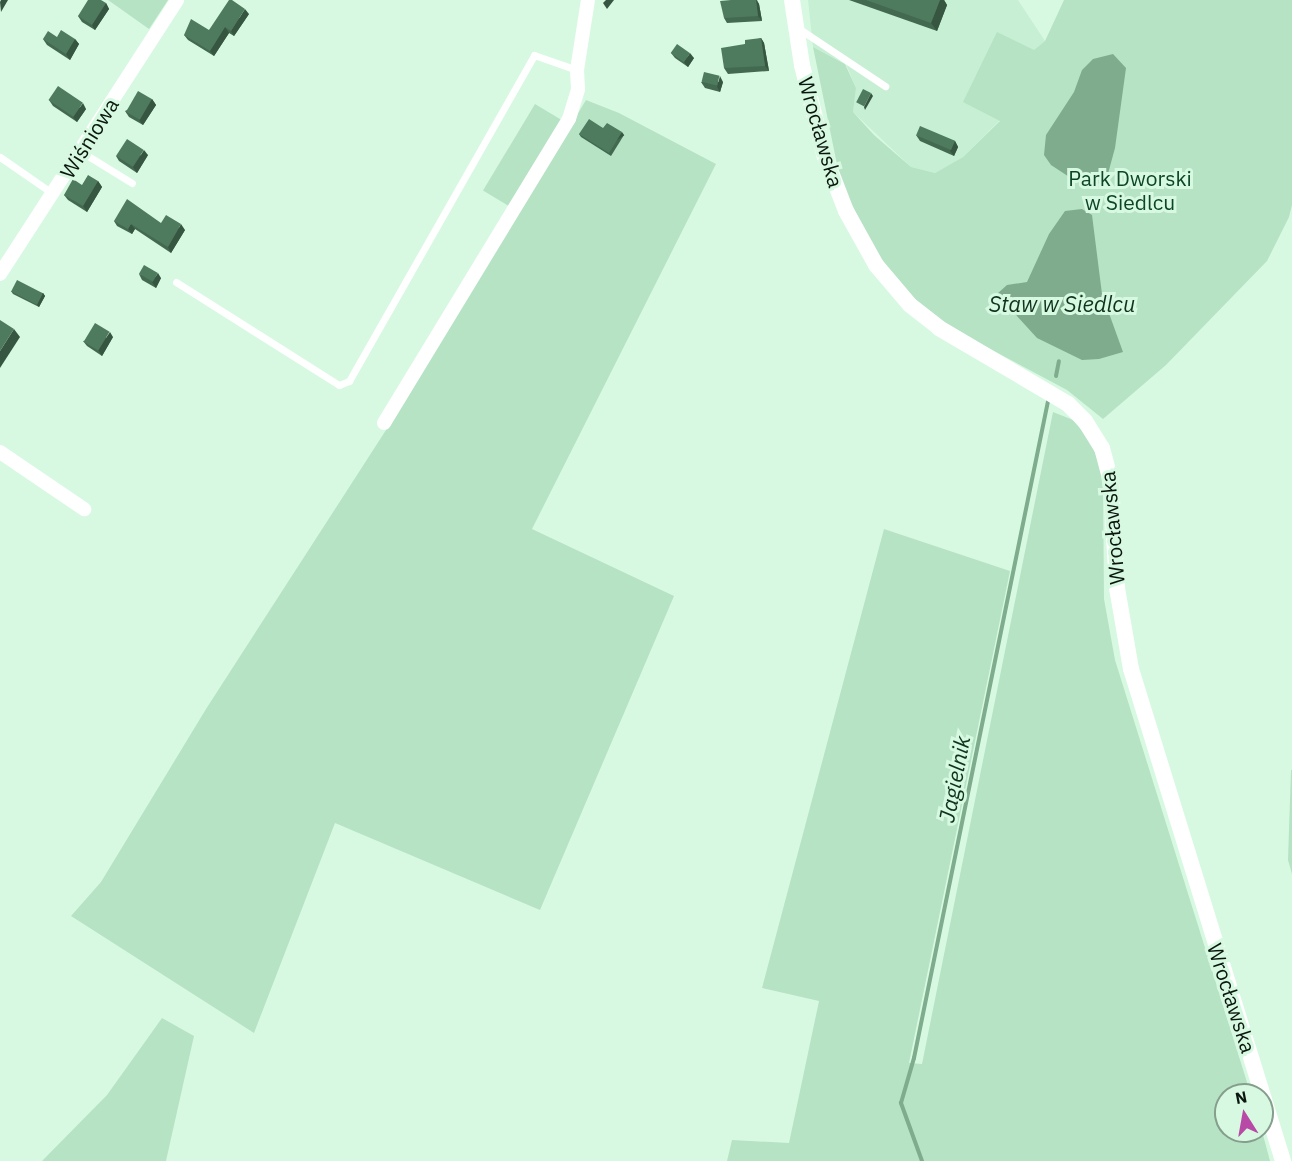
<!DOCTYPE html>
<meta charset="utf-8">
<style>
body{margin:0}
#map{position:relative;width:1292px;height:1161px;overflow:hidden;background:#d8f9e1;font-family:"IBM Plex Sans",sans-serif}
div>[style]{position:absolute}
.built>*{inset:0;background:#c7efd3}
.green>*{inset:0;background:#b5e3c3;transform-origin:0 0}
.water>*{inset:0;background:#7eac8d}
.stream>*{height:4px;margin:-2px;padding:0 2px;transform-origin:2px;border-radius:2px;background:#7eac8d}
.service>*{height:7px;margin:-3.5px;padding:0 3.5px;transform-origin:3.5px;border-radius:3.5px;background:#fff}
.minor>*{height:14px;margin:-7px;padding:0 7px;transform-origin:7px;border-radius:7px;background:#fff}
.tertiary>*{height:16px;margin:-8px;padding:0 8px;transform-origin:8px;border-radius:8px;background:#fff}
.wall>*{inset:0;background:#436a51}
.shaded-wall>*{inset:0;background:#375642;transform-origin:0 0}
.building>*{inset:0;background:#4e7b5e;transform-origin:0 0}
span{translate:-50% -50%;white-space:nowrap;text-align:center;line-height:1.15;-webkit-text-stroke:6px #d8f9e1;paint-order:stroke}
.street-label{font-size:21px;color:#0a160e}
.park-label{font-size:21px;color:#0d4627}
.water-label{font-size:22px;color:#0e341e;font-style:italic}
.north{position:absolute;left:1214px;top:1083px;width:60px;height:60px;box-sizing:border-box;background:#d8f9e1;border:2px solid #869e8d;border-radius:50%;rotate:349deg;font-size:16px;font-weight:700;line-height:24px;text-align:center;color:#0a160e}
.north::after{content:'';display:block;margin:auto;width:21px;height:27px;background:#b949a6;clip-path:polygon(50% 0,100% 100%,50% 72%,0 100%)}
</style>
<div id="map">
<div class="built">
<i style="clip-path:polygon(808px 0,1018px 0,1045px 41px,1034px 50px,1000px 120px,963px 157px,935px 173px,911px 167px,853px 112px,856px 88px,846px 64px,813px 47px)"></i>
</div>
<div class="green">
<i style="clip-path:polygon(108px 0,168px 0,149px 29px)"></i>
<i style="clip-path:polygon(1064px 0,1292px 0,1292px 205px,1289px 217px,1267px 261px,1166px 365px,1103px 419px,1067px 390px,947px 326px,913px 299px,884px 266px,841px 184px,813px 47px,845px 64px,856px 88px,853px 112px,874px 135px,911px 167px,935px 173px,963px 157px,1000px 121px,963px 102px,997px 32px,1034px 50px,1045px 41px)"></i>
<i style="clip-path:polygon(586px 100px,619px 113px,716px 164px,532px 529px,674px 596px,540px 910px,335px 823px,254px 1033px,71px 916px,101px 882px,206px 709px,397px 413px)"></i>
<i style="left:535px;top:104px;width:33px;height:101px;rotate:31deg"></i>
<i style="clip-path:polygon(1053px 412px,1073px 420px,1092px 443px,1103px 477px,1104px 599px,1115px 660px,1251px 1095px,1226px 1095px,1226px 1131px,1262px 1131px,1270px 1161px,727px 1161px,732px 1140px,789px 1143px,819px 1001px,762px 988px,884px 529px,1010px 571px,909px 1063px,922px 1064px)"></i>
<i style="clip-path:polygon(1291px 770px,1292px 770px,1292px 874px,1288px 860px)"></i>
<i style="clip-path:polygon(162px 1018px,194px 1036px,166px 1161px,42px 1161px,107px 1095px)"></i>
</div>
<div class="water">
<i style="clip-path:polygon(1113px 54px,1126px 68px,1115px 148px,1106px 181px,1086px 188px,1051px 165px,1044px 155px,1046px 135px,1074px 92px,1082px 70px,1093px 59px)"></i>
<i style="clip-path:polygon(1082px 209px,1092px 215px,1102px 294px,1123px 352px,1099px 359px,1082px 360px,1037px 338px,997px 294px,1007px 285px,1027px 282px,1049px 234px,1065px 211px)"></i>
</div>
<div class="stream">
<i style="left:1056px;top:376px;width:15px;rotate:-79deg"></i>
<i style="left:922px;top:1161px;width:62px;rotate:-109.9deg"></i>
<i style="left:901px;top:1103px;width:47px;rotate:-73.9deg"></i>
<i style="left:914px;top:1058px;width:671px;rotate:-78.47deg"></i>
</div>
<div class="service">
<i style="left:798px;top:28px;width:105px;rotate:33.7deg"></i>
<i style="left:80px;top:151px;width:61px;rotate:31.6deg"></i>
<i style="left:0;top:157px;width:63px;rotate:34.7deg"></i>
<i style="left:176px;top:282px;width:193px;rotate:32.3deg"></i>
<i style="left:339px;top:385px;width:11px;rotate:-22deg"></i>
<i style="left:349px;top:381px;width:375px;rotate:-60.4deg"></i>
<i style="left:534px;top:55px;width:46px;rotate:19.2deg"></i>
</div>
<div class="minor">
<i style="left:0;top:274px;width:326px;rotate:-57.1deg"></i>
<i style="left:384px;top:423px;width:356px;rotate:-58.7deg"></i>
<i style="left:569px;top:119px;width:31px;rotate:-73deg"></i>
<i style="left:578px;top:89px;width:19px;rotate:-93deg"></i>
<i style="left:577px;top:70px;width:71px;rotate:-81.1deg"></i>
<i style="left:0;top:452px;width:102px;rotate:34.2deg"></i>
</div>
<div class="tertiary">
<i style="left:792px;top:0;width:66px;rotate:81.3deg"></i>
<i style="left:802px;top:65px;width:92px;rotate:76.1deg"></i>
<i style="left:824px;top:154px;width:61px;rotate:68.9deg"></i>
<i style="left:846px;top:211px;width:62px;rotate:60.9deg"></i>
<i style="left:876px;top:265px;width:52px;rotate:49.6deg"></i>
<i style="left:910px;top:305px;width:37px;rotate:38deg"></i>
<i style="left:939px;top:328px;width:150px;rotate:30.5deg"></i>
<i style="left:1068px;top:404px;width:24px;rotate:45deg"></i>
<i style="left:1085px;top:421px;width:32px;rotate:58deg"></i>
<i style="left:1102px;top:448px;width:35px;rotate:75deg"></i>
<i style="left:1111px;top:482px;width:106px;rotate:86.8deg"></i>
<i style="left:1117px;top:588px;width:82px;rotate:80.2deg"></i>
<i style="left:1131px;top:669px;width:515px;rotate:72.83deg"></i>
</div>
<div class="wall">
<i style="clip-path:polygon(731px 0,757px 0,759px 4px,762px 21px,727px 23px,724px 18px)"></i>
<i style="clip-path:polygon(849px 0,944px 0,947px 5px,937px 31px)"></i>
<i style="clip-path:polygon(106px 3px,109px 9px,95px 30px,82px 22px,78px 16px)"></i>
<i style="clip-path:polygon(249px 14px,234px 36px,229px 33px,214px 56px,188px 40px,184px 35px,209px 30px)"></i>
<i style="clip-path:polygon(57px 37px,75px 39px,79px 44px,70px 60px,47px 45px,43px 39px)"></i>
<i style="clip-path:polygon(761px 38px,764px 43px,769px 71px,728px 74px,724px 68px,745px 44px)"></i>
<i style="clip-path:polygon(671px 53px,694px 58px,688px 67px,675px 58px)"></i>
<i style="clip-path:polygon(701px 82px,723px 82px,720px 92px,705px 88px)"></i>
<i style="clip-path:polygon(152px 99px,156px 105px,143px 125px,129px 117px,125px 111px)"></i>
<i style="clip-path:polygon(49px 100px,86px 109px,77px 122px,53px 106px)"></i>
<i style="clip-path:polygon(603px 128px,624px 135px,611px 156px,581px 137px,579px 134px)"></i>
<i style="clip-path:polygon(916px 135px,955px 141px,958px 147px,954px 156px,920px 141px)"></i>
<i style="clip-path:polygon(148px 155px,137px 173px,119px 161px,116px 156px)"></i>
<i style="clip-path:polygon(98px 181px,102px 187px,87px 212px,68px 200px,64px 195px)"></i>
<i style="clip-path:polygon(114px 221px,161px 223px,185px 230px,171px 253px,135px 229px,132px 234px,117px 226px)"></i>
<i style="clip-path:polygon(139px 274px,161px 278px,156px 288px,142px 280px)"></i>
<i style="clip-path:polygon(11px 291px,43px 293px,45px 296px,39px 307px,13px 294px)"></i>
<i style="clip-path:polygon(113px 337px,102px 356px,87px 346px,83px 341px)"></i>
</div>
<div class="shaded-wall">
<i style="clip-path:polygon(1px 0,8px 0,1px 12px,0 2px)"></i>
<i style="clip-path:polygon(606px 0,614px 0,607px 9px,603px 3px)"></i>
<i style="clip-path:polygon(756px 0,759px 4px,762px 21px,758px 16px)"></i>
<i style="clip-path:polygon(940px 0,944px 0,947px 5px,937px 31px,931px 23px)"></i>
<i style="clip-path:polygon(106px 3px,109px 9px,95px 30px,92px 25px)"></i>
<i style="clip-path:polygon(245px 9px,249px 14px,234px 36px,231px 31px)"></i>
<i style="clip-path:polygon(225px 27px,229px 33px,214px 56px,210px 51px)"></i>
<i style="clip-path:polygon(761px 38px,764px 43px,769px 71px,765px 66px)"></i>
<i style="clip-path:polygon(75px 39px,79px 44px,70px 60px,66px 54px)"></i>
<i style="clip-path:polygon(690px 53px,694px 58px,688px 67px,684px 62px)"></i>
<i style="clip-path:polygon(720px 76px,723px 82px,720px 92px,717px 87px)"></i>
<i style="clip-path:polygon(871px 93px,873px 96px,865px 110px,864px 107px)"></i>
<i style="clip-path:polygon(152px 99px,156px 105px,143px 125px,139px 120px)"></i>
<i style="clip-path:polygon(83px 103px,86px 109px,77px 122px,73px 117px)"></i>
<i style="left:622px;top:132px;width:4px;height:25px;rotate:56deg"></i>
<i style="clip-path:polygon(955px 141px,958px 147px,954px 156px,950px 151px)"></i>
<i style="clip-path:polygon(144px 150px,148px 155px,137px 173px,133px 167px)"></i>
<i style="clip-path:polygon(98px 181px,102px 187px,87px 212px,83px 206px)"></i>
<i style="clip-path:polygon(131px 224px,135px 229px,132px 234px,128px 229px)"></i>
<i style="clip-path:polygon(181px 224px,185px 230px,171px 253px,168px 247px)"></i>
<i style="clip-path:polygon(158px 273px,161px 278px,156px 288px,152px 282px)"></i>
<i style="clip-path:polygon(43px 293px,45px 296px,39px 307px,37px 305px)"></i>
<i style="clip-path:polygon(14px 329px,20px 337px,0 368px,0 351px)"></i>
<i style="clip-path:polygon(110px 332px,113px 337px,102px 356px,98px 350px)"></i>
</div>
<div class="building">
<i style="clip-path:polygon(88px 0,101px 0,106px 3px,92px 25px,78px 16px)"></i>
<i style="clip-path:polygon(229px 0,232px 0,245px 9px,231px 31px,225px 27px,210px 51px,184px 35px,191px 19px,209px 30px)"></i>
<i style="clip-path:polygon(731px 0,756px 0,758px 16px,724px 18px,720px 1px)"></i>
<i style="clip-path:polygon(866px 0,940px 0,931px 23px)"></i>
<i style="clip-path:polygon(61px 30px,75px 39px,66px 54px,43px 39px,48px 31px,57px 37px)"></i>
<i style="clip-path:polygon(761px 38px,765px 66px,724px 68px,721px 48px,745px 44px,745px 40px)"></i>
<i style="left:677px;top:44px;width:16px;height:11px;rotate:35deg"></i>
<i style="left:704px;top:72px;width:16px;height:10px;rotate:14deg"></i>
<i style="left:58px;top:86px;width:30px;height:17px;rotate:34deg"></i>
<i style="left:863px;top:89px;width:9px;height:15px;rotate:27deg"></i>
<i style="left:138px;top:91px;width:16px;height:24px;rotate:30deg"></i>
<i style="clip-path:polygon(589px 119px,603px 128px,607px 123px,622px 132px,609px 153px,579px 134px)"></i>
<i style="left:920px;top:126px;width:38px;height:10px;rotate:23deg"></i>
<i style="left:127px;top:139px;width:20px;height:20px;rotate:33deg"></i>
<i style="clip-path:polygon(88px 175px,98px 181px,83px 206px,64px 195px,73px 179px,82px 185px)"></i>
<i style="clip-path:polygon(127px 199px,161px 223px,166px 215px,181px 224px,168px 247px,131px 224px,128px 229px,114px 221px)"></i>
<i style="left:144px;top:265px;width:16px;height:10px;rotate:30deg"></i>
<i style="left:17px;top:280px;width:29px;height:13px;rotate:27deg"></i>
<i style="clip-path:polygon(0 320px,14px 329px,0 351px)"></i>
<i style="left:95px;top:323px;width:17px;height:22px;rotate:31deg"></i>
</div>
<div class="street-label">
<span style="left:821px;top:132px;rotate:74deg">Wrocławska</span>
<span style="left:89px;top:138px;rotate:-58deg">Wiśniowa</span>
<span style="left:1112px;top:528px;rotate:-95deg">Wrocławska</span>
<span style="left:1232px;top:998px;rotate:72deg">Wrocławska</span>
</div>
<div class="park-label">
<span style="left:1130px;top:190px">Park Dworski<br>w Siedlcu</span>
</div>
<div class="water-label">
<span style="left:1062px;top:304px">Staw w Siedlcu</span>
<span style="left:954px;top:779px;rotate:-79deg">Jagielnik</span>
</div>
<div class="north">N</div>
</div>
